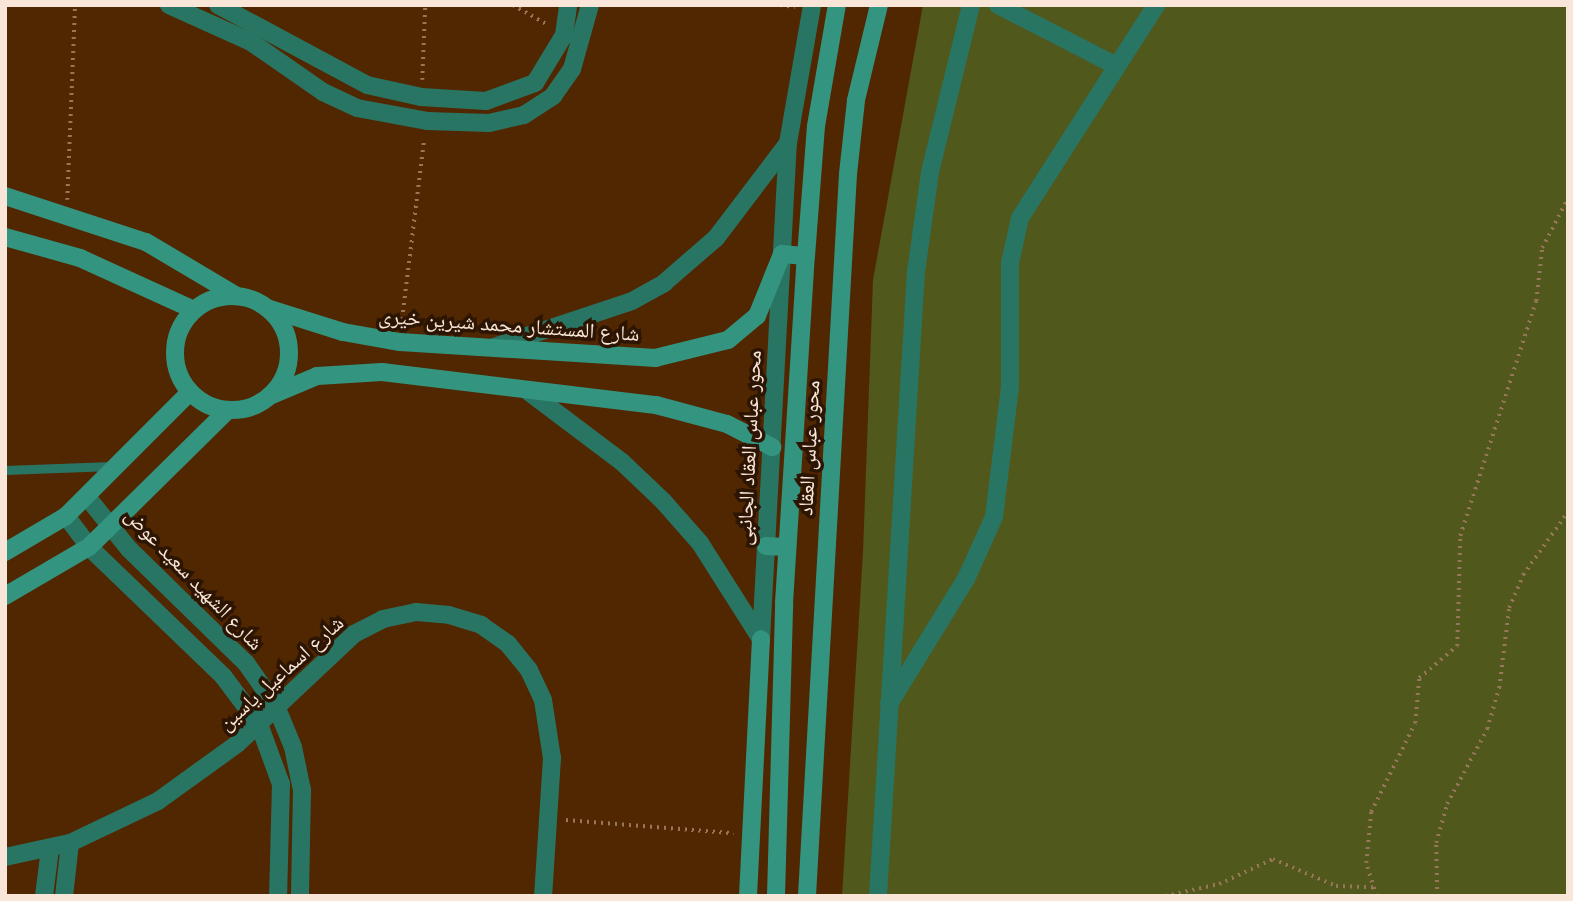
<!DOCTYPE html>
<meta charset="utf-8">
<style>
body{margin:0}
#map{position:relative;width:1573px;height:901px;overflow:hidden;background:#512701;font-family:Figtree,"Noto Naskh Arabic",sans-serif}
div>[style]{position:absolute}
.green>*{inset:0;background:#50581c}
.path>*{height:3.5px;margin-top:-1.75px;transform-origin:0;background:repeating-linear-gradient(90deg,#97765a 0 2px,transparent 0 7px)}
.lane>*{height:9px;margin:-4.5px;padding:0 4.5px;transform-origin:4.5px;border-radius:4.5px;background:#297564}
.street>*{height:18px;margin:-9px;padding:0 9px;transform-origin:9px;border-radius:9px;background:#297564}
.secondary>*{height:18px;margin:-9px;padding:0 9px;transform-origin:9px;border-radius:9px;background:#339480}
.secondary>.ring{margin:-9px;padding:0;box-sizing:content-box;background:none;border:18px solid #339480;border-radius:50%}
span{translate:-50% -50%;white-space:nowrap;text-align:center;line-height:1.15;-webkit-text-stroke:7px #2d1503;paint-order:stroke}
.street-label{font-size:21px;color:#fae6d8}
.frame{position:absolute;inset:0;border:7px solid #fae6d8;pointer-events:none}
</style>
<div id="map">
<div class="green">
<i style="clip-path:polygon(923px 5px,1568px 5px,1568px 896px,842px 896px,863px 552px,873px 280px)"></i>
</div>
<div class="path">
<i style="left:513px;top:5px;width:40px;rotate:29.7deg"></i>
<i style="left:780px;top:5px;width:15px;rotate:8deg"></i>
<i style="left:422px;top:80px;width:75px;rotate:-87.7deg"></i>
<i style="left:67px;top:200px;width:195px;rotate:-87.7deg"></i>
<i style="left:401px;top:326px;width:188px;rotate:-83deg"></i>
<i style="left:566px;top:820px;width:168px;rotate:4.5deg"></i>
<i style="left:1165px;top:896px;width:55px;rotate:-12.5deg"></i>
<i style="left:1219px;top:884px;width:60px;rotate:-24.8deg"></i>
<i style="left:1273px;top:859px;width:69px;rotate:23.2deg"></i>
<i style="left:1336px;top:886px;width:37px;rotate:2deg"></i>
<i style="left:1376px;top:896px;width:34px;rotate:-107deg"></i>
<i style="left:1366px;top:863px;width:51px;rotate:-84.4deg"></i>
<i style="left:1371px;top:812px;width:99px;rotate:-63.7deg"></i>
<i style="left:1415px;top:723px;width:45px;rotate:-84.9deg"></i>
<i style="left:1419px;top:678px;width:50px;rotate:-40.1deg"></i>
<i style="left:1457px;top:646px;width:110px;rotate:-88.4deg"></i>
<i style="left:1460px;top:536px;width:247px;rotate:-72.1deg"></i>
<i style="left:1536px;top:301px;width:53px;rotate:-83.5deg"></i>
<i style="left:1542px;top:248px;width:56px;rotate:-62.5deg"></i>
<i style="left:1437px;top:896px;width:53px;rotate:-91.1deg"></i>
<i style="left:1436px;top:843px;width:41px;rotate:-74.2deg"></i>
<i style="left:1447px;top:804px;width:85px;rotate:-61.9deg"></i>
<i style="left:1487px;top:729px;width:43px;rotate:-73.7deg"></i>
<i style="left:1499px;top:688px;width:81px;rotate:-82.9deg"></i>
<i style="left:1509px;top:608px;width:36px;rotate:-67deg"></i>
<i style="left:1523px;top:575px;width:77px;rotate:-54.5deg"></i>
</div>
<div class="lane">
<i style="left:5px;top:470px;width:107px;rotate:-2.1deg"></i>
</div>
<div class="street">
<i style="left:169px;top:5px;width:90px;rotate:24.3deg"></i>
<i style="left:251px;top:42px;width:88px;rotate:34.8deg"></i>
<i style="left:323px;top:92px;width:38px;rotate:25deg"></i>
<i style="left:357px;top:108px;width:71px;rotate:10.5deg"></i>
<i style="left:427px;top:121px;width:62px;rotate:1.8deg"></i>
<i style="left:489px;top:123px;width:36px;rotate:-13deg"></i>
<i style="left:524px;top:115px;width:35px;rotate:-33deg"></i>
<i style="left:553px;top:96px;width:33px;rotate:-55deg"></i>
<i style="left:572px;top:69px;width:66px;rotate:-74.3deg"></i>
<i style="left:218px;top:5px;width:169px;rotate:28.2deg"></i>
<i style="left:367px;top:85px;width:55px;rotate:12.5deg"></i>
<i style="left:421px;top:97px;width:65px;rotate:3.5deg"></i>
<i style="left:486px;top:101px;width:52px;rotate:-20.2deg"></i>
<i style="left:535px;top:83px;width:56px;rotate:-58.9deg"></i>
<i style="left:564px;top:35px;width:30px;rotate:-82deg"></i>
<i style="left:998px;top:5px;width:129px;rotate:27.2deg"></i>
<i style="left:494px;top:347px;width:145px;rotate:-18.4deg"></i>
<i style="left:632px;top:301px;width:37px;rotate:-29deg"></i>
<i style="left:664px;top:283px;width:69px;rotate:-40.9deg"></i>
<i style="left:716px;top:238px;width:119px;rotate:-52.8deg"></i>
<i style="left:529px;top:392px;width:116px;rotate:37deg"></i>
<i style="left:622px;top:462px;width:57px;rotate:43.6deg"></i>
<i style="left:663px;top:501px;width:56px;rotate:48.6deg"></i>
<i style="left:700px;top:543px;width:114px;rotate:57.6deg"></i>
<i style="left:87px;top:497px;width:67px;rotate:51.1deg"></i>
<i style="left:129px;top:549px;width:163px;rotate:44.3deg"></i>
<i style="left:246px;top:663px;width:52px;rotate:55.1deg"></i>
<i style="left:276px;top:706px;width:44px;rotate:67.5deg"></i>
<i style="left:293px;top:747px;width:44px;rotate:78.2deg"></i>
<i style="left:302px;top:790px;width:106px;rotate:91.1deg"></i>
<i style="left:66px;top:516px;width:39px;rotate:53deg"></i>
<i style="left:89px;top:547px;width:186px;rotate:43.9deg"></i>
<i style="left:223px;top:676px;width:60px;rotate:53.1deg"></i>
<i style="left:259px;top:724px;width:64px;rotate:69.9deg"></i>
<i style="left:281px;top:784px;width:112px;rotate:91.5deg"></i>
<i style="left:761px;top:639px;width:497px;rotate:-86.9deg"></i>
<i style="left:788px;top:143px;width:140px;rotate:-80.1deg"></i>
<i style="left:889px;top:704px;width:147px;rotate:-58.4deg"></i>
<i style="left:966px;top:579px;width:68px;rotate:-65.7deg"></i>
<i style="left:994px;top:517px;width:131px;rotate:-83deg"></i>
<i style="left:1010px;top:387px;width:124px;rotate:-90deg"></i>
<i style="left:1010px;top:263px;width:46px;rotate:-77.5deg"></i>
<i style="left:1020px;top:218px;width:253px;rotate:-57.4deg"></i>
<i style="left:5px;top:857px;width:66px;rotate:-12.2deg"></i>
<i style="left:70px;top:843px;width:98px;rotate:-25.5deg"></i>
<i style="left:158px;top:801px;width:97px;rotate:-35.8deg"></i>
<i style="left:237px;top:744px;width:161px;rotate:-43.2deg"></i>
<i style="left:354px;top:634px;width:33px;rotate:-27deg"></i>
<i style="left:383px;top:619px;width:34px;rotate:-12deg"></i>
<i style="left:416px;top:612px;width:33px;rotate:5deg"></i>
<i style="left:449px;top:615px;width:34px;rotate:17deg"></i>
<i style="left:481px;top:625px;width:33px;rotate:35deg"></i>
<i style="left:508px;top:644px;width:33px;rotate:51deg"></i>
<i style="left:529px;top:670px;width:33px;rotate:65deg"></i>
<i style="left:543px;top:700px;width:59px;rotate:81.2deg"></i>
<i style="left:552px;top:758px;width:138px;rotate:93.7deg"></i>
<i style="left:44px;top:896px;width:47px;rotate:-82.7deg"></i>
<i style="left:64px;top:896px;width:53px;rotate:-83.5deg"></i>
<i style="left:878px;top:896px;width:625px;rotate:-86.52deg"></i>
<i style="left:916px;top:272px;width:101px;rotate:-82deg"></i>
<i style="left:930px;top:172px;width:172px;rotate:-76.2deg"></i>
</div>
<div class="secondary">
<i style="left:5px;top:196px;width:148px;rotate:18.1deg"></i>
<i style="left:146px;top:242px;width:106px;rotate:30.7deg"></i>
<i style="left:5px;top:237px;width:78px;rotate:15.6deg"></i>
<i style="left:80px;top:258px;width:125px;rotate:24.5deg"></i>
<i class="ring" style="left:175px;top:296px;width:96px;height:96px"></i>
<i style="left:267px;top:308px;width:80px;rotate:17.5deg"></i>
<i style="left:343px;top:332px;width:58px;rotate:10deg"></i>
<i style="left:400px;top:342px;width:256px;rotate:3.6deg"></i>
<i style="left:655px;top:358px;width:75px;rotate:-13.9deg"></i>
<i style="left:728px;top:340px;width:38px;rotate:-40deg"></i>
<i style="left:757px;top:316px;width:67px;rotate:-68deg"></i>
<i style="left:782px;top:254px;width:24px;rotate:5deg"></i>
<i style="left:272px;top:395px;width:49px;rotate:-22.9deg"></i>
<i style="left:317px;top:376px;width:65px;rotate:-3.5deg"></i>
<i style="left:382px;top:372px;width:276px;rotate:6.9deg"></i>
<i style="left:656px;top:405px;width:73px;rotate:15deg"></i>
<i style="left:727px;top:424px;width:51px;rotate:27.1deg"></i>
<i style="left:766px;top:546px;width:21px;rotate:3deg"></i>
<i style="left:5px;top:552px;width:71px;rotate:-30.5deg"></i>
<i style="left:66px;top:516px;width:175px;rotate:-45deg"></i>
<i style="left:5px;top:596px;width:97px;rotate:-30.3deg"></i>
<i style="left:89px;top:547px;width:195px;rotate:-44.6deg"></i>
<i style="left:748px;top:896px;width:257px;rotate:-87.1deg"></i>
<i style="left:776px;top:896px;width:293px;rotate:-88.4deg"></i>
<i style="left:784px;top:603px;width:348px;rotate:-86.4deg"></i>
<i style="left:806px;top:256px;width:130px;rotate:-85.6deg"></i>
<i style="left:816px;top:126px;width:123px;rotate:-80.2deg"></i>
<i style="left:807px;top:896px;width:723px;rotate:-86.75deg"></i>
<i style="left:848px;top:174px;width:74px;rotate:-83.8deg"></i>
<i style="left:856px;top:100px;width:98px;rotate:-76.4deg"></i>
</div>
<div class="street-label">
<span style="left:509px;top:325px;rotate:4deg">شارع المستشار محمد شيرين خيرى</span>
<span style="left:749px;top:448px;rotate:-87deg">محور عباس العقاد الجانبى</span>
<span style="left:809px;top:448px;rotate:-87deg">محور عباس العقاد</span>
<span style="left:194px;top:579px;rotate:46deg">شارع الشهيد سعيد عوض</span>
<span style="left:281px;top:673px;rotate:-42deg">شارع اسماعيل ياسين</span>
</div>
<div class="frame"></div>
</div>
